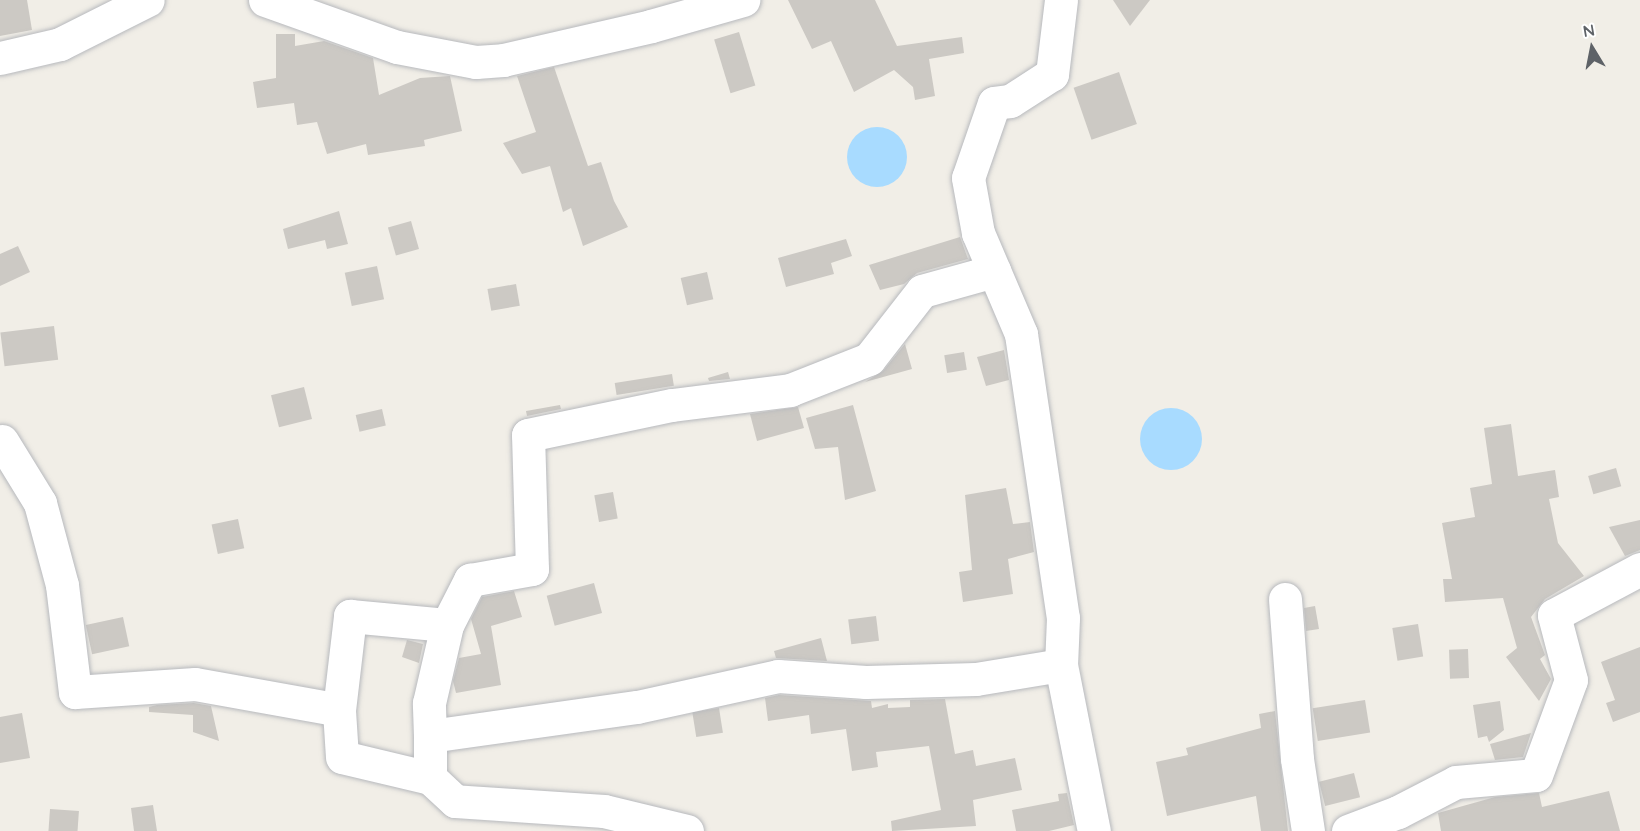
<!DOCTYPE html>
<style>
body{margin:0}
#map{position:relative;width:1640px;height:831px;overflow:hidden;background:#f1eee7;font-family:Quicksand,sans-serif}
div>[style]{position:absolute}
.water>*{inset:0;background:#a8dbff}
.round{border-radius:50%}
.building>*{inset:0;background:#ccc9c4;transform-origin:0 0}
.roads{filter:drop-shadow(0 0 2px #b7b9bd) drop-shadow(0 0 2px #b7b9bd)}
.minor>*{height:33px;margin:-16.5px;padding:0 16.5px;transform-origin:16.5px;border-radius:16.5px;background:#fff}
span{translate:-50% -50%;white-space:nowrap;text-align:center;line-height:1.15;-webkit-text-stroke:4.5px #fff;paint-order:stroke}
.north{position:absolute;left:1562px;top:18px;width:60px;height:60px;-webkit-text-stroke:4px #fff;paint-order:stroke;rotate:350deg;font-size:16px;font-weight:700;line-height:24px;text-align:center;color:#5e6267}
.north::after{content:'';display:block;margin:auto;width:21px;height:27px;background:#5e6267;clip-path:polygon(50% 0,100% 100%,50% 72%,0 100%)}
</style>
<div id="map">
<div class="water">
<i class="round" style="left:847px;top:127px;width:60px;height:60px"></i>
<i class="round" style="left:1140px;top:408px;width:62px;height:62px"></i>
</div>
<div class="building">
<i style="clip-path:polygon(0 0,27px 0,32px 30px,0 36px)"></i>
<i style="clip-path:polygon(788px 0,875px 0,897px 46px,962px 37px,964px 53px,929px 59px,935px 96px,915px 100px,913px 87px,894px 70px,854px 92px,831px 41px,812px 49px)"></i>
<i style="clip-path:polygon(1113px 0,1150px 0,1130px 26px)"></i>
<i style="left:739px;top:32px;width:56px;height:26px;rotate:73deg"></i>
<i style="clip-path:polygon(276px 34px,295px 34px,295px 46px,324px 41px,373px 58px,379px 95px,420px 78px,450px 76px,462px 131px,424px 140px,425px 146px,368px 155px,366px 144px,327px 154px,317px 122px,297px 125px,294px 103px,257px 108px,253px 82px,276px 78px)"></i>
<i style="clip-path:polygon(554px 67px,588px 166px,601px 162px,614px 201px,628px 227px,583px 246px,571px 208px,563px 212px,550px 166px,522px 174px,503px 143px,536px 132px,517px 76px)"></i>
<i style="left:1119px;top:72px;width:55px;height:48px;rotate:71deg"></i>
<i style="clip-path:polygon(339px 211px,348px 244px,327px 249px,325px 240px,288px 249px,283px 229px)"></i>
<i style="left:411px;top:221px;width:29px;height:24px;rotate:74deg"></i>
<i style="clip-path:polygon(960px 237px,968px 259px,917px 273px,904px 284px,880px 290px,869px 265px)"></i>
<i style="clip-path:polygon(846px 239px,852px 256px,831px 263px,834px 274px,786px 287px,778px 258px)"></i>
<i style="clip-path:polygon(18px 246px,30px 272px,0 286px,0 254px)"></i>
<i style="left:377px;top:266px;width:34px;height:33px;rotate:78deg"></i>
<i style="left:707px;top:272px;width:28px;height:27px;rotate:77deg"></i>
<i style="left:516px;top:284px;width:22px;height:29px;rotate:80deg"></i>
<i style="left:54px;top:326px;width:34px;height:54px;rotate:83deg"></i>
<i style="clip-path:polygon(905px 344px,912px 369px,865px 382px,883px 371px)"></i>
<i style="clip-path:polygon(1004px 350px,1009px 380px,986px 386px,977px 357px)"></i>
<i style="left:964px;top:352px;width:18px;height:20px;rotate:81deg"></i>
<i style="clip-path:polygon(728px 372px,730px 379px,709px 381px,708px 378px)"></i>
<i style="left:672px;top:374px;width:12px;height:58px;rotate:81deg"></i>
<i style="left:304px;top:387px;width:33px;height:34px;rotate:76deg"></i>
<i style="clip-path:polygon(560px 405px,561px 409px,527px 416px,526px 411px)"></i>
<i style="clip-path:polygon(853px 405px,876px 491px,845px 500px,838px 447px,815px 449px,806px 418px)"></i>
<i style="clip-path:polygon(798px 407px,804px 428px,757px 441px,750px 414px)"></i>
<i style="left:382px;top:409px;width:17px;height:27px;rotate:77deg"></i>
<i style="clip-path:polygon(1511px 424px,1518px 476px,1555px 470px,1559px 497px,1549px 499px,1558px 543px,1584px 576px,1545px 599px,1531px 617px,1545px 655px,1540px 659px,1551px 679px,1539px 701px,1506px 657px,1517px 648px,1503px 598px,1445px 602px,1443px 579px,1452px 579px,1442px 523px,1475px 517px,1470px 488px,1492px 484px,1484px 428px)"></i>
<i style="left:1616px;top:468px;width:19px;height:29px;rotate:74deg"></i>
<i style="clip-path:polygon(1006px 488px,1013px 524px,1030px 522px,1034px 552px,1008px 559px,1013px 594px,963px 602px,959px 572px,972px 570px,965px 495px)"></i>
<i style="left:613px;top:492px;width:27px;height:19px;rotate:80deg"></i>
<i style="left:238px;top:519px;width:30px;height:27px;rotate:78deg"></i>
<i style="clip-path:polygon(1640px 520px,1640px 550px,1625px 556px,1609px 527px)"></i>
<i style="left:594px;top:583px;width:31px;height:49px;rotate:75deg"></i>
<i style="clip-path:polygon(514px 591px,522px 617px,491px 626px,501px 685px,456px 693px,453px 681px,459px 658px,481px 654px,471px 619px,482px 597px)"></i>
<i style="clip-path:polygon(1315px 606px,1319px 629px,1306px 631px,1304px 608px)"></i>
<i style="left:876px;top:616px;width:25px;height:28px;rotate:83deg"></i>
<i style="left:123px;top:617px;width:30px;height:38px;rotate:78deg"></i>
<i style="left:1418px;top:624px;width:33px;height:26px;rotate:81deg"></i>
<i style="clip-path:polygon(821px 638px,827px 661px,776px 658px,774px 651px)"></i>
<i style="clip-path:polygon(407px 640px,423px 644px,419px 663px,402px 657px)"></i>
<i style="clip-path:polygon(1640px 647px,1640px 712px,1613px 722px,1606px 703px,1615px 700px,1601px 662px)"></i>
<i style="left:1468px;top:649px;width:29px;height:19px;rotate:88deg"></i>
<i style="clip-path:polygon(779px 695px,871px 701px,872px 708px,888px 704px,888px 708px,910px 707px,910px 700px,945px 699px,955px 754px,973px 750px,976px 766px,1015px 758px,1022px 790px,973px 800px,976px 826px,892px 831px,891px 821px,941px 810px,929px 746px,876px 752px,878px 767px,852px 771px,846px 729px,811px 734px,809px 715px,768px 721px,765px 698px)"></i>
<i style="left:1365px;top:700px;width:33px;height:53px;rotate:81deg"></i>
<i style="clip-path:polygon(1500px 701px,1504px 730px,1489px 742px,1487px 736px,1478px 738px,1473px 705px)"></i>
<i style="clip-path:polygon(194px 703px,211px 706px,219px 741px,193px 732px,193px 715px,149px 712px,149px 707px,157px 705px)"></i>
<i style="left:719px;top:708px;width:25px;height:27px;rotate:81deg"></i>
<i style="clip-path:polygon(1275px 711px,1288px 831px,1261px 831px,1256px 796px,1167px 816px,1156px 762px,1188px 755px,1186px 748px,1261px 728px,1259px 714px)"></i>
<i style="clip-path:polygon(22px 713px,30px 758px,0 763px,0 717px)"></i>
<i style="clip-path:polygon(1531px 733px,1523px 757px,1495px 760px,1490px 744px)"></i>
<i style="left:1354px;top:773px;width:25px;height:36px;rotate:76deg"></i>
<i style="clip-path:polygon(1609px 791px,1620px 831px,1441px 831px,1438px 813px,1495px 797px,1539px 793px,1542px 807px)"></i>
<i style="clip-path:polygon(1067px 793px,1074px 825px,1049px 831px,1016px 831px,1012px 810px,1059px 801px,1058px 794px)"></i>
<i style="clip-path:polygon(153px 805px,157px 831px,134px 831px,131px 808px)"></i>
<i style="left:50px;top:809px;width:29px;height:22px;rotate:4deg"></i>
</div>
<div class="roads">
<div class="minor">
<i style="left:265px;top:0;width:140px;rotate:19.6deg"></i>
<i style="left:397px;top:47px;width:80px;rotate:10.8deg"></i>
<i style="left:476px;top:62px;width:27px;rotate:-4deg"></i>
<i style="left:503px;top:60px;width:152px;rotate:-12.9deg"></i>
<i style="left:651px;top:26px;width:96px;rotate:-15.8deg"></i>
<i style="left:1061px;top:0;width:75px;rotate:96.9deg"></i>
<i style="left:1052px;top:74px;width:50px;rotate:147.3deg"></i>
<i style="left:1010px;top:101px;width:16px;rotate:173deg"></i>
<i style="left:994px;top:103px;width:79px;rotate:109.1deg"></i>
<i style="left:968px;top:178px;width:56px;rotate:79.7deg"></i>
<i style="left:978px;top:233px;width:110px;rotate:66.9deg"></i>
<i style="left:1021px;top:334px;width:287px;rotate:81.6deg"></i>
<i style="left:1063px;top:618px;width:47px;rotate:92.4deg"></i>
<i style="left:1061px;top:665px;width:169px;rotate:78.8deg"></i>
<i style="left:0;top:58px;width:62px;rotate:-13.1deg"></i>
<i style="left:60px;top:44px;width:98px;rotate:-26.6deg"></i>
<i style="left:2px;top:441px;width:73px;rotate:58.5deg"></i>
<i style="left:40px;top:503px;width:85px;rotate:75deg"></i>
<i style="left:62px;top:585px;width:108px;rotate:83.1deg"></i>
<i style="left:75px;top:692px;width:120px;rotate:-3.8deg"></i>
<i style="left:195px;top:684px;width:146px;rotate:10.2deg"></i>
<i style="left:1285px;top:599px;width:160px;rotate:85.7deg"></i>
<i style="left:1297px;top:759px;width:73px;rotate:81.3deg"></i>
<i style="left:430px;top:736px;width:33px;rotate:-92deg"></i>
<i style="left:429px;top:703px;width:80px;rotate:-77deg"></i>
<i style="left:430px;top:778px;width:90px;rotate:-166.6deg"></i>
<i style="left:342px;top:757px;width:47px;rotate:-93.7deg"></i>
<i style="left:339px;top:710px;width:95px;rotate:-83.3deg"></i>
<i style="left:350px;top:616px;width:97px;rotate:5.3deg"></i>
<i style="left:447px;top:625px;width:51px;rotate:-62.9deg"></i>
<i style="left:470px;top:580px;width:63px;rotate:-10.1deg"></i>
<i style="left:532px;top:569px;width:134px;rotate:-91.7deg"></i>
<i style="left:528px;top:435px;width:147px;rotate:-11.8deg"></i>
<i style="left:672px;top:405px;width:119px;rotate:-7.2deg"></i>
<i style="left:790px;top:390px;width:85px;rotate:-21.4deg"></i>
<i style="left:869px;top:359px;width:86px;rotate:-52.1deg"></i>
<i style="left:922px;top:291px;width:75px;rotate:-15.5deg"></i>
<i style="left:687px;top:831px;width:85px;rotate:-166.5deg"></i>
<i style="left:604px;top:811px;width:149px;rotate:-176.2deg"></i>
<i style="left:455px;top:801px;width:34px;rotate:-137deg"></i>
<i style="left:430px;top:778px;width:42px;rotate:-90deg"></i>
<i style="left:430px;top:736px;width:209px;rotate:-8deg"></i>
<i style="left:637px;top:707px;width:144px;rotate:-12.4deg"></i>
<i style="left:778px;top:676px;width:88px;rotate:3.9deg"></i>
<i style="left:866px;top:682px;width:110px;rotate:-1.6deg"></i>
<i style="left:976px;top:679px;width:86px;rotate:-9.4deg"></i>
<i style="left:1348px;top:831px;width:53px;rotate:-20.8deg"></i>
<i style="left:1398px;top:812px;width:65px;rotate:-27.3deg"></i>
<i style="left:1456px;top:782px;width:80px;rotate:-5deg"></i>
<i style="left:1536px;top:775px;width:101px;rotate:-69.8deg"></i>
<i style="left:1571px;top:680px;width:67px;rotate:-104.7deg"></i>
<i style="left:1554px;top:615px;width:98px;rotate:-28.1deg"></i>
</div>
</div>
<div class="north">N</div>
</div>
